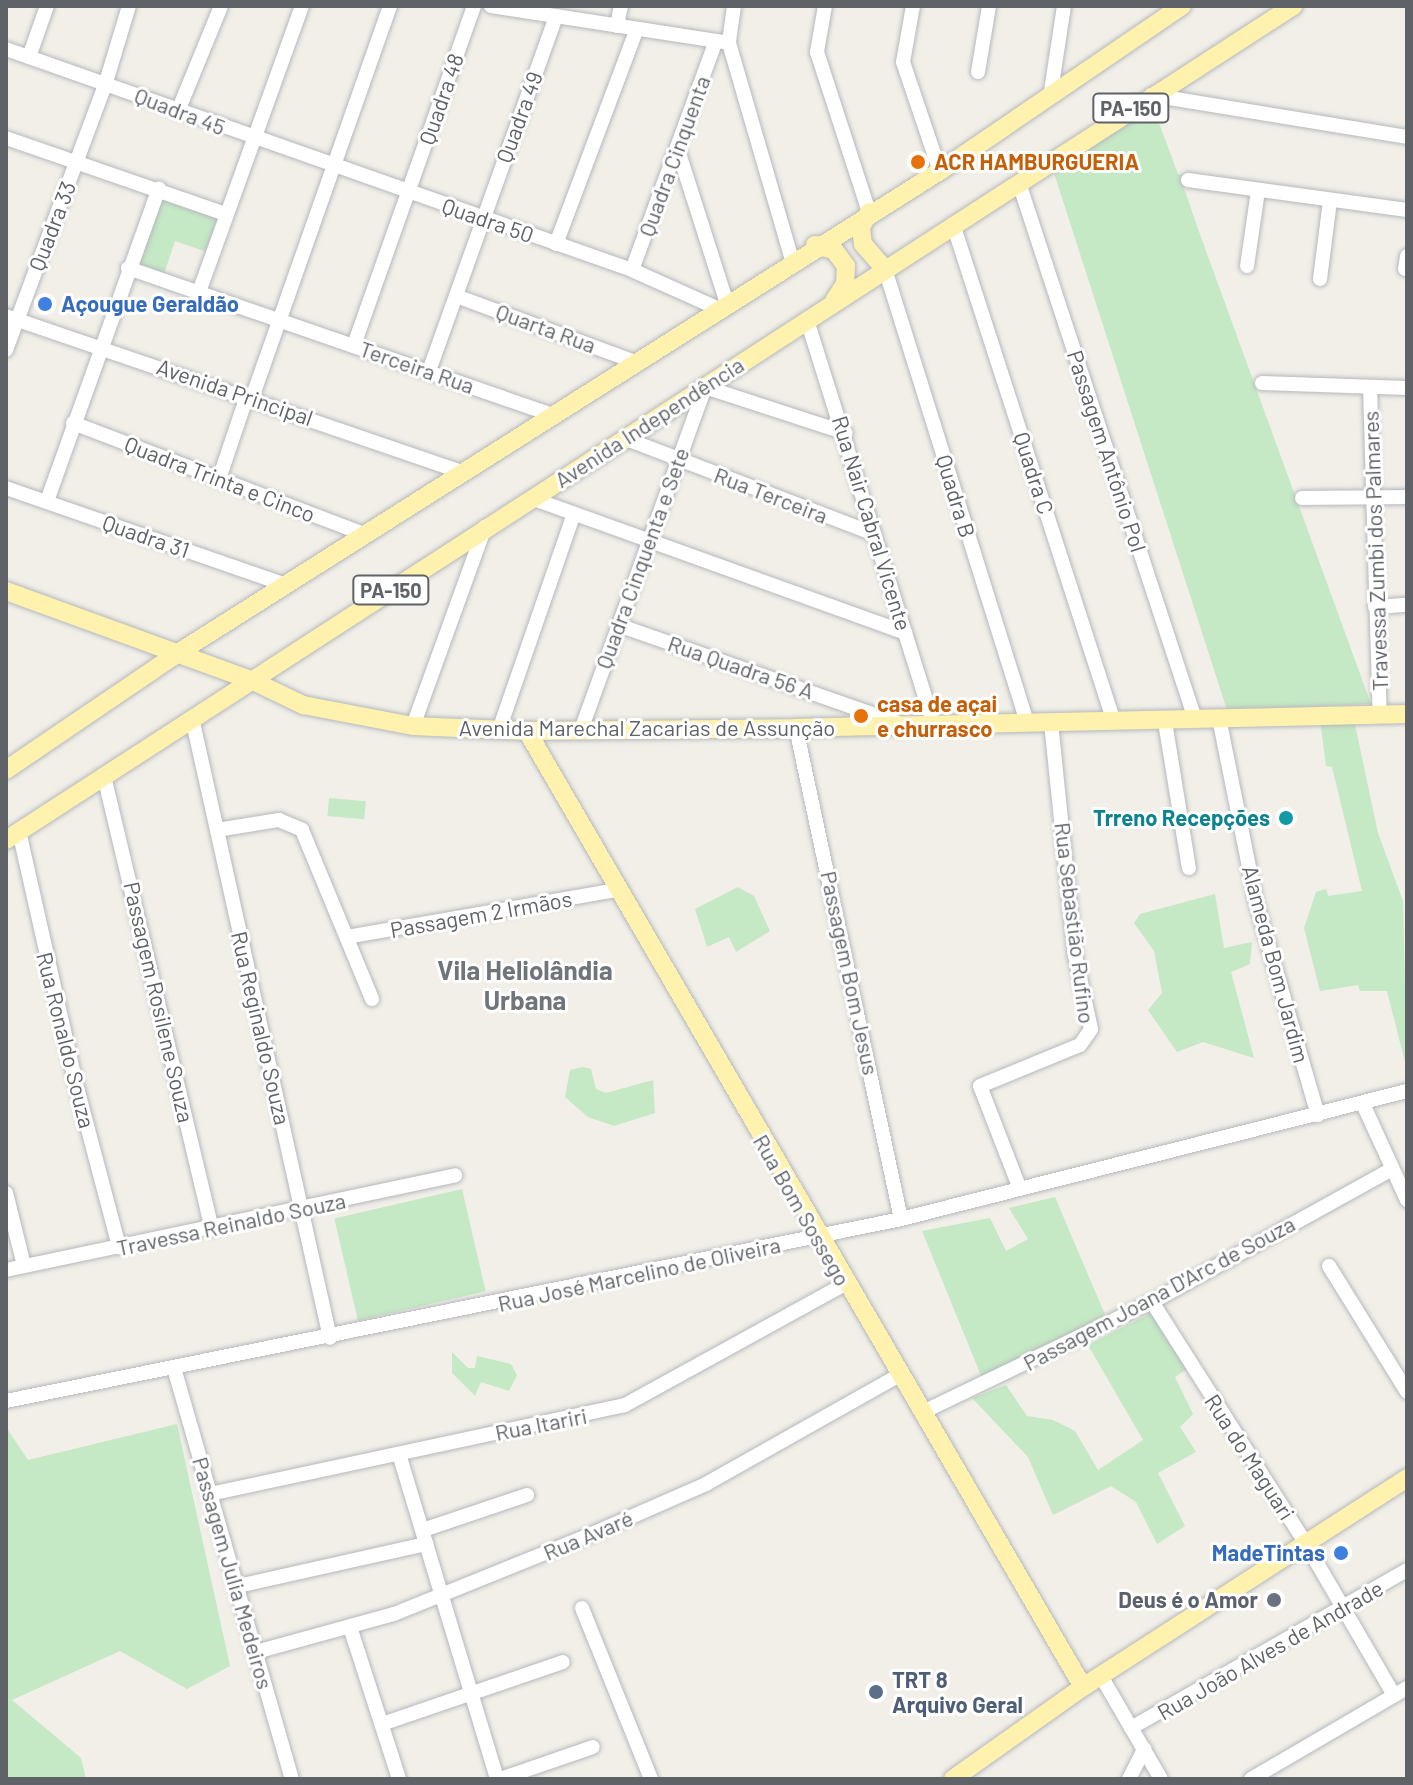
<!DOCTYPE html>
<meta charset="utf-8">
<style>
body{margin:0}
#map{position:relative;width:1413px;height:1785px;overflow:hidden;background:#f1efe8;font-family:Barlow,sans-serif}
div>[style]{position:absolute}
.green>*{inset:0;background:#c5e8c5;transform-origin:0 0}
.roads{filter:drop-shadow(0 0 2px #b5b8bc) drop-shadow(0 0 2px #b5b8bc)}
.minor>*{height:14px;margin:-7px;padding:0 7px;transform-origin:7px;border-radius:7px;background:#fff}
.major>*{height:18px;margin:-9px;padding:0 9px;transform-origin:9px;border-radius:9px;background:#fff2af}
.dots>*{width:22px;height:22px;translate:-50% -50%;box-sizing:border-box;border:4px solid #fff;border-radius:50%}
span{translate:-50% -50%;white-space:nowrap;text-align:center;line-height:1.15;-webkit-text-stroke:6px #fff;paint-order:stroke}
.shield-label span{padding:2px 6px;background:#fff;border:2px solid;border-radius:6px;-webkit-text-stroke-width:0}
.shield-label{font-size:20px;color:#5f6368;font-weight:700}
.street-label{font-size:22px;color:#5f6368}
.food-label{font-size:22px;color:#c56008;font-weight:700}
.left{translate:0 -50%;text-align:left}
.shop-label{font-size:22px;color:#366cbe;font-weight:700}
.right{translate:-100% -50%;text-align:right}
.culture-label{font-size:22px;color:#0d838f;font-weight:700}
.worship-label{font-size:22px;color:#5b616d;font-weight:700}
.service-label{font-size:22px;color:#4e5e75;font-weight:700}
.quarter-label{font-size:26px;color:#70757a;font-weight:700}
.frame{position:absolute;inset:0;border:8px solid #5f6368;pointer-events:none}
</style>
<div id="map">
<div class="green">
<i style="clip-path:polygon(1153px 107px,1178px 174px,1186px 176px,1183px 185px,1198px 229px,1371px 704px,1227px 710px,1053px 170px)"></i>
<i style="clip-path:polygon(158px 194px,218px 217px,207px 252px,175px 241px,163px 277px,134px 267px)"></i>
<i style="clip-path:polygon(1320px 720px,1354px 720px,1378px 833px,1403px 901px,1407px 1070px,1387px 991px,1360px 991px,1358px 985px,1320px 991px,1304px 928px,1316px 892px,1326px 889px,1328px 896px,1362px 891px,1332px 767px,1326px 766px)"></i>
<i style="left:329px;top:798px;width:37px;height:18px;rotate:5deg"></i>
<i style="clip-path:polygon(738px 887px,754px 896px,770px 931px,736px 952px,729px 937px,707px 947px,695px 909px)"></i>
<i style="clip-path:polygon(1215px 894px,1224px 948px,1252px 942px,1250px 964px,1231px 972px,1254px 1058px,1203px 1042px,1177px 1052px,1148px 1010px,1162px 993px,1154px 951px,1134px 923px,1140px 914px)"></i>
<i style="clip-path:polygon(583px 1067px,591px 1069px,596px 1089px,606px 1093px,653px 1080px,655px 1113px,614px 1126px,588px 1117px,565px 1097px,570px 1070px)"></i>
<i style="left:462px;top:1189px;width:105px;height:131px;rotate:77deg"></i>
<i style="clip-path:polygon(1055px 1197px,1106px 1317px,982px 1378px,922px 1231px,990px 1218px,1006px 1251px,1028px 1239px,1009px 1208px)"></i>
<i style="clip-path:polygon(1153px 1312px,1187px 1369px,1175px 1377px,1193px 1414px,1180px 1427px,1196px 1452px,1158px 1473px,1185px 1526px,1157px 1544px,1136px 1502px,1111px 1486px,1053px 1515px,1028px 1457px,972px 1398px,1006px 1385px,1027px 1416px,1053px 1420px,1075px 1431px,1098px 1470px,1143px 1440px,1088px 1345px)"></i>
<i style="clip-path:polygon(452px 1352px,468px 1368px,475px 1368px,477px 1356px,511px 1364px,517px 1375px,509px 1391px,481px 1382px,475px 1396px,452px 1373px)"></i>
<i style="clip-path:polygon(177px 1424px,230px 1666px,187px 1689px,120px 1651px,12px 1700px,81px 1758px,86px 1779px,6px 1779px,6px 1427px,28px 1460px)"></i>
</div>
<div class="roads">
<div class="minor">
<i style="left:491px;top:6px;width:236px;rotate:8.8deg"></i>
<i style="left:734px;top:6px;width:37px;rotate:98deg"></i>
<i style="left:729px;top:43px;width:226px;rotate:73.8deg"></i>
<i style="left:825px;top:6px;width:47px;rotate:99.9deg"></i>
<i style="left:817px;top:52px;width:168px;rotate:72deg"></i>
<i style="left:913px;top:6px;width:57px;rotate:100.1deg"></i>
<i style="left:903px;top:62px;width:115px;rotate:71.3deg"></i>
<i style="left:617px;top:26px;width:20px;rotate:-79deg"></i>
<i style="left:6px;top:49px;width:664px;rotate:19.44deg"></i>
<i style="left:632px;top:270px;width:95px;rotate:24.1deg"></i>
<i style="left:29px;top:57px;width:54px;rotate:-70.6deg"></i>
<i style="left:978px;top:72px;width:67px;rotate:-80.5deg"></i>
<i style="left:1051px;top:91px;width:86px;rotate:-81.3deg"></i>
<i style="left:1151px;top:95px;width:259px;rotate:9.3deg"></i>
<i style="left:178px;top:111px;width:113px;rotate:-67.7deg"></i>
<i style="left:6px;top:138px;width:232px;rotate:19.1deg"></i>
<i style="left:677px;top:147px;width:165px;rotate:72.3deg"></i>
<i style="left:1188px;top:180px;width:221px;rotate:7.8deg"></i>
<i style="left:1019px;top:183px;width:564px;rotate:71.82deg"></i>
<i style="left:953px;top:224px;width:523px;rotate:72.08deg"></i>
<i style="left:556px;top:244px;width:228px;rotate:-69.4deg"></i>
<i style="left:1247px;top:266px;width:76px;rotate:-81.7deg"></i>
<i style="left:128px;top:268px;width:449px;rotate:19.1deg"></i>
<i style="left:885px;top:269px;width:476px;rotate:72.6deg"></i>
<i style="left:1405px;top:269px;width:13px;rotate:-81deg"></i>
<i style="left:632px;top:270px;width:244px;rotate:-69.9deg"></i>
<i style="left:1320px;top:279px;width:79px;rotate:-82.7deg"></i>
<i style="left:199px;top:292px;width:304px;rotate:-70.2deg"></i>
<i style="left:456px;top:296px;width:191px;rotate:20.2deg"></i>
<i style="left:6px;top:316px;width:482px;rotate:18.9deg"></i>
<i style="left:807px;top:320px;width:425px;rotate:72.6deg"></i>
<i style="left:354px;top:345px;width:360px;rotate:-70.5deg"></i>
<i style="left:6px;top:350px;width:286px;rotate:-69.5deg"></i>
<i style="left:106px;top:82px;width:79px;rotate:-73.2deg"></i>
<i style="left:429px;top:371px;width:377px;rotate:-70.3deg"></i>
<i style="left:1262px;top:383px;width:145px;rotate:2deg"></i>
<i style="left:1370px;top:387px;width:328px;rotate:88.3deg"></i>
<i style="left:252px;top:398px;width:416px;rotate:-70.6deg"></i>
<i style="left:73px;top:423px;width:315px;rotate:20.9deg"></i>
<i style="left:624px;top:438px;width:268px;rotate:21deg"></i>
<i style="left:219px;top:479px;width:88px;rotate:-71.4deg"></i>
<i style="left:6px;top:488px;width:296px;rotate:19.1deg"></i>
<i style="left:531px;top:498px;width:398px;rotate:19.8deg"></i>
<i style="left:1302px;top:498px;width:105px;rotate:-0.5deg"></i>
<i style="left:47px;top:501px;width:332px;rotate:-70.3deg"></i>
<i style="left:1375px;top:607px;width:32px;rotate:-4deg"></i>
<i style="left:618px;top:625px;width:300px;rotate:19.3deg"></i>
<i style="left:192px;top:718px;width:635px;rotate:77.45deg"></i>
<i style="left:1219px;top:718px;width:188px;rotate:78.6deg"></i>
<i style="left:1256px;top:902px;width:222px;rotate:73.8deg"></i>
<i style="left:1165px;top:722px;width:148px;rotate:80.7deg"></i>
<i style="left:413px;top:726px;width:212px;rotate:-70.1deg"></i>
<i style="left:796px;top:728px;width:502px;rotate:77.93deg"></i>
<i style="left:499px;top:730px;width:226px;rotate:-70.9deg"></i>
<i style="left:581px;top:730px;width:365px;rotate:-70.1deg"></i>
<i style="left:705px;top:387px;width:148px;rotate:18.1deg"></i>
<i style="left:104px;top:776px;width:466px;rotate:76.6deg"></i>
<i style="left:217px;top:830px;width:63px;rotate:-9.2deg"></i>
<i style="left:279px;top:820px;width:25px;rotate:23deg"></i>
<i style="left:302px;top:830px;width:183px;rotate:67.5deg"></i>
<i style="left:19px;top:831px;width:255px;rotate:77.3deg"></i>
<i style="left:75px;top:1080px;width:173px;rotate:75.2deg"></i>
<i style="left:347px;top:937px;width:273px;rotate:-9.9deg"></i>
<i style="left:1363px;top:1104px;width:106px;rotate:65.4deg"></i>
<i style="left:1020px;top:1189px;width:110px;rotate:-111.2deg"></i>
<i style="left:980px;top:1086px;width:108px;rotate:-22.3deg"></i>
<i style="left:1080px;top:1045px;width:19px;rotate:-55deg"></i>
<i style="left:1091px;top:1029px;width:76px;rotate:-102.2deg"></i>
<i style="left:1075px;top:955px;width:234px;rotate:-95.9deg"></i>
<i style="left:6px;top:1193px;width:75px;rotate:76.1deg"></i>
<i style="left:1329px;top:1266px;width:148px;rotate:58.2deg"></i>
<i style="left:6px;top:1270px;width:459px;rotate:-11.9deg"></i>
<i style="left:1152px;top:1302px;width:287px;rotate:57.5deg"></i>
<i style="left:1306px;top:1544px;width:175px;rotate:59.8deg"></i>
<i style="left:174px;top:1368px;width:428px;rotate:74deg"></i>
<i style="left:6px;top:1401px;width:913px;rotate:-11.49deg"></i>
<i style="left:901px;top:1219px;width:522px;rotate:-14.2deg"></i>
<i style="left:923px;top:1412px;width:254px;rotate:-25.7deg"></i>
<i style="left:1152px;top:1302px;width:274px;rotate:-29deg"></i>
<i style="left:399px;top:1454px;width:339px;rotate:73.2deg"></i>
<i style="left:210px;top:1494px;width:424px;rotate:-12.1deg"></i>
<i style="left:625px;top:1405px;width:251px;rotate:-28.8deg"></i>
<i style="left:423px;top:1530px;width:110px;rotate:-18.6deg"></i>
<i style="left:238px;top:1586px;width:193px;rotate:-12.6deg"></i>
<i style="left:582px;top:1608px;width:184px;rotate:68deg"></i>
<i style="left:350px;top:1627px;width:160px;rotate:72.1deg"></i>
<i style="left:256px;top:1652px;width:143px;rotate:-15.4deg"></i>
<i style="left:394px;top:1614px;width:216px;rotate:-22deg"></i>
<i style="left:594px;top:1533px;width:122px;rotate:-23.6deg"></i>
<i style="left:706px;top:1484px;width:224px;rotate:-29.4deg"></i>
<i style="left:1101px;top:1676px;width:119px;rotate:59.8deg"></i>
<i style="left:382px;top:1724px;width:191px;rotate:-18.9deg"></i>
<i style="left:1131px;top:1728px;width:318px;rotate:-29.8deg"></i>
<i style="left:500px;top:1779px;width:98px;rotate:-19deg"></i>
<i style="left:1129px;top:1779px;width:34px;rotate:-63deg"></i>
<i style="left:1251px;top:1779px;width:181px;rotate:-30.3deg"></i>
</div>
<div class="major">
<i style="left:869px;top:212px;width:18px;rotate:117deg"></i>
<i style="left:861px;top:228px;width:16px;rotate:83deg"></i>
<i style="left:863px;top:244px;width:33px;rotate:49deg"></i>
<i style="left:815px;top:245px;width:20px;rotate:15deg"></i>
<i style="left:834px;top:250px;width:20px;rotate:53deg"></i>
<i style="left:846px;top:266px;width:18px;rotate:93deg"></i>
<i style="left:845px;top:284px;width:20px;rotate:123deg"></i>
<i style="left:6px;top:591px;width:261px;rotate:20deg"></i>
<i style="left:251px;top:680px;width:58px;rotate:25.7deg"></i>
<i style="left:303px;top:705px;width:112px;rotate:10.8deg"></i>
<i style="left:413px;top:726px;width:114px;rotate:2.5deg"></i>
<i style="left:527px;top:731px;width:269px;rotate:-0.6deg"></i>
<i style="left:796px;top:728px;width:611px;rotate:-1.31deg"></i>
<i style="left:527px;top:731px;width:1106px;rotate:59.82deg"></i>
<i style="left:6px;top:770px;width:208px;rotate:-34.2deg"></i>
<i style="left:178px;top:653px;width:902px;rotate:-32.32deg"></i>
<i style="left:940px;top:171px;width:293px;rotate:-34.3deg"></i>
<i style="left:6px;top:840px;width:1534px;rotate:-32.94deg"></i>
<i style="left:953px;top:1779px;width:159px;rotate:-35.3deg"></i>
<i style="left:1083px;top:1687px;width:386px;rotate:-32.8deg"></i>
</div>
</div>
<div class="dots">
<i style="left:918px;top:162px;background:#e8710a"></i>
<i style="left:45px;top:304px;background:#3f7fe0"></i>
<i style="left:861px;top:716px;background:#e8710a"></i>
<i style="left:1286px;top:818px;background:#0f9aa8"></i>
<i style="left:1341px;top:1553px;background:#3f7fe0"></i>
<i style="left:1274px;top:1600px;background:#6b7280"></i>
<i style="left:876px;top:1692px;background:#5c6f8a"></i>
</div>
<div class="shield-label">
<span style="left:1131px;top:108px">PA-150</span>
<span style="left:391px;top:590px">PA-150</span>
</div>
<div class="street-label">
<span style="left:441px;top:99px;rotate:-71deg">Quadra 48</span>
<span style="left:180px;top:111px;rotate:21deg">Quadra 45</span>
<span style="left:519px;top:117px;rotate:-70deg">Quadra 49</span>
<span style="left:674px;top:156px;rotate:-70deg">Quadra Cinquenta</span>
<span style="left:488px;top:220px;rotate:19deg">Quadra 50</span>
<span style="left:52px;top:226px;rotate:-69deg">Quadra 33</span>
<span style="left:546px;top:328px;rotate:20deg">Quarta Rua</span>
<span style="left:417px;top:367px;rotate:19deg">Terceira Rua</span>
<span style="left:235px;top:392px;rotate:19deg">Avenida Principal</span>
<span style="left:649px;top:422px;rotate:-33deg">Avenida Independência</span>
<span style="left:1107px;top:451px;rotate:72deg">Passagem Antônio Pol</span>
<span style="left:1034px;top:473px;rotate:72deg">Quadra C</span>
<span style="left:220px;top:479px;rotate:21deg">Quadra Trinta e Cinco</span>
<span style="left:771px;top:495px;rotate:21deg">Rua Terceira</span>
<span style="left:956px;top:496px;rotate:73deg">Quadra B</span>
<span style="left:872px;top:523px;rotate:73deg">Rua Nair Cabral Vicente</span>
<span style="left:146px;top:536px;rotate:19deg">Quadra 31</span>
<span style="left:1375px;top:551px;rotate:-92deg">Travessa Zumbi dos Palmares</span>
<span style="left:642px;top:558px;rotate:-70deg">Quadra Cinquenta e Sete</span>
<span style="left:741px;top:667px;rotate:19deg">Rua Quadra 56 A</span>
<span style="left:647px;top:728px">Avenida Marechal Zacarias de Assunção</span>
<span style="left:481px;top:914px;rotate:-10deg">Passagem 2 Irmãos</span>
<span style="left:1075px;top:923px;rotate:83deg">Rua Sebastião Rufino</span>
<span style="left:1276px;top:964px;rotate:75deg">Alameda Bom Jardim</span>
<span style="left:850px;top:973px;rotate:78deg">Passagem Bom Jesus</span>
<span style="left:159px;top:1002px;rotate:77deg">Passagem Rosilene Souza</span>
<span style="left:261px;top:1028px;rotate:77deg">Rua Reginaldo Souza</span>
<span style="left:66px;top:1040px;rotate:76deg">Rua Ronaldo Souza</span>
<span style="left:802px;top:1210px;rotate:60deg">Rua Bom Sossego</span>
<span style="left:231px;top:1224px;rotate:-12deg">Travessa Reinaldo Souza</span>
<span style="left:639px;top:1274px;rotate:-12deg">Rua José Marcelino de Oliveira</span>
<span style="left:1159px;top:1293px;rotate:-28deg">Passagem Joana D'Arc de Souza</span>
<span style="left:541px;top:1424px;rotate:-11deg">Rua Itariri</span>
<span style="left:1250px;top:1457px;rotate:57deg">Rua do Maguari</span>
<span style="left:588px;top:1535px;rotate:-23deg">Rua Avaré</span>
<span style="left:233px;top:1573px;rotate:74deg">Passagem Julia Medeiros</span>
<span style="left:1270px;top:1650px;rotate:-30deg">Rua João Alves de Andrade</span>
</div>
<div class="food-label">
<span class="left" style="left:934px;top:162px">ACR HAMBURGUERIA</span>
<span class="left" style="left:877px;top:716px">casa de açai<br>e churrasco</span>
</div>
<div class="shop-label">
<span class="left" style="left:61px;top:304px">Açougue Geraldão</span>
<span class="right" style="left:1325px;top:1553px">MadeTintas</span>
</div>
<div class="culture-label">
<span class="right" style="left:1270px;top:818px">Trreno Recepções</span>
</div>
<div class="worship-label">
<span class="right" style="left:1258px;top:1600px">Deus é o Amor</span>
</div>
<div class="service-label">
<span class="left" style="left:892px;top:1692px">TRT 8<br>Arquivo Geral</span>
</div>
<div class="quarter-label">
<span style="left:525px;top:985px">Vila Heliolândia<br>Urbana</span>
</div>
<div class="frame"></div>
</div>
